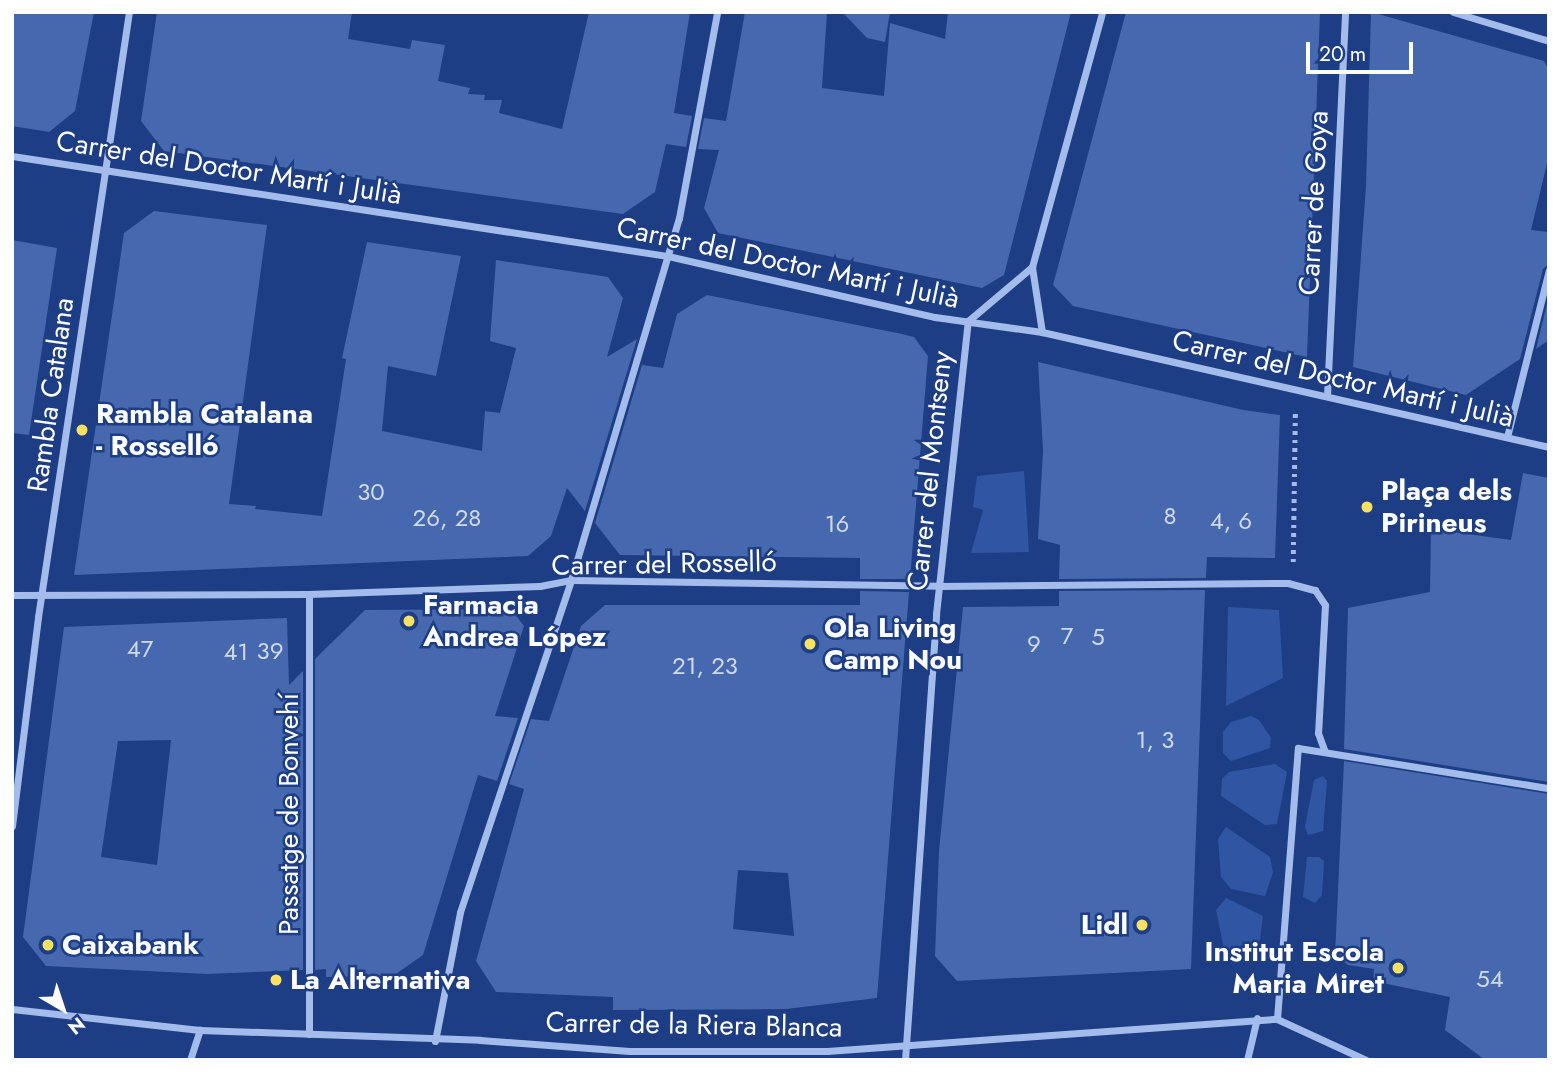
<!DOCTYPE html>
<meta charset="utf-8">
<style>
body{margin:0}
#map{position:relative;width:1561px;height:1072px;overflow:hidden;background:#1d3e85;font-family:Jost,sans-serif}
div>[style]{position:absolute}
.green>*{inset:0;background:#3056a3}
.building>*{inset:0;background:#4568ae}
.path>*{height:4.5px;margin-top:-2.25px;transform-origin:0;background:repeating-linear-gradient(90deg,#a4bceb 0 3.5px,transparent 0 8.5px)}
.street>*{height:7px;margin:-3.5px;padding:0 3.5px;transform-origin:3.5px;border-radius:3.5px;background:#a4bceb}
.dots>*{width:19px;height:19px;translate:-50% -50%;box-sizing:border-box;border:4px solid #1d3e85;border-radius:50%}
span{translate:-50% -50%;white-space:nowrap;text-align:center;line-height:1.15;-webkit-text-stroke:5px #1d3e85;paint-order:stroke}
.number-label{font-size:24px;color:#d0d9eb}
.number-label span{-webkit-text-stroke-width:0}
.street-label{font-size:28px;color:#fff}
.poi-label{font-size:28px;color:#fff;font-weight:700}
.left{translate:0 -50%;text-align:left}
.right{translate:-100% -50%;text-align:right}
.frame{position:absolute;inset:0;border:14px solid #fff;pointer-events:none}
.north{position:absolute;left:28px;top:974px;width:70px;height:70px;-webkit-text-stroke:5px #1d3e85;paint-order:stroke;rotate:141deg;font-size:19px;font-weight:700;line-height:28px;text-align:center;color:#fff}
.north::after{content:'';display:block;margin:auto;width:24px;height:32px;background:#fff;clip-path:polygon(50% 0,100% 100%,50% 72%,0 100%)}
.scale{position:absolute;left:1306px;top:42px;width:107px;height:32px;box-sizing:border-box;border:4px solid #fff;border-top:0;padding-left:9px;font-size:21px;line-height:24px;white-space:nowrap;color:#fff;-webkit-text-stroke:5px #1d3e85;paint-order:stroke}
</style>
<div id="map">
<div class="green">
<i style="clip-path:polygon(1024px 471px,1029px 552px,971px 553px,983px 510px,973px 507px,977px 476px)"></i>
<i style="clip-path:polygon(1228px 607px,1279px 610px,1283px 678px,1226px 706px)"></i>
<i style="clip-path:polygon(1251px 716px,1259px 720px,1271px 738px,1270px 748px,1231px 761px,1223px 753px,1223px 732px,1231px 722px)"></i>
<i style="clip-path:polygon(1275px 764px,1287px 772px,1277px 824px,1265px 825px,1221px 796px,1222px 779px,1229px 772px)"></i>
<i style="clip-path:polygon(1323px 776px,1327px 781px,1323px 831px,1308px 835px,1305px 826px,1314px 780px)"></i>
<i style="clip-path:polygon(1226px 827px,1270px 857px,1273px 872px,1265px 896px,1231px 889px,1221px 877px,1218px 839px)"></i>
<i style="clip-path:polygon(1307px 857px,1319px 857px,1324px 861px,1322px 895px,1315px 903px,1303px 897px)"></i>
<i style="clip-path:polygon(1226px 898px,1263px 916px,1258px 956px,1251px 962px,1226px 959px,1216px 910px)"></i>
</div>
<div class="building">
<i style="clip-path:polygon(12px 12px,94px 12px,75px 111px,49px 132px,12px 126px)"></i>
<i style="clip-path:polygon(157px 12px,352px 12px,348px 39px,410px 49px,412px 40px,445px 45px,438px 81px,470px 88px,468px 94px,485px 95px,484px 100px,502px 100px,499px 113px,562px 129px,589px 12px,690px 12px,674px 113px,692px 116px,686px 147px,666px 144px,655px 192px,623px 214px,164px 151px,141px 121px)"></i>
<i style="clip-path:polygon(745px 12px,827px 12px,822px 88px,884px 96px,890px 23px,945px 39px,948px 12px,1071px 12px,1004px 275px,982px 288px,718px 233px,704px 208px,719px 150px,698px 149px,704px 118px,726px 121px)"></i>
<i style="clip-path:polygon(842px 12px,890px 12px,885px 42px,867px 38px)"></i>
<i style="clip-path:polygon(1126px 12px,1320px 12px,1307px 357px,1073px 306px,1053px 285px)"></i>
<i style="clip-path:polygon(1371px 12px,1544px 61px,1549px 70px,1549px 155px,1531px 230px,1549px 232px,1549px 264px,1543px 269px,1520px 359px,1466px 395px,1353px 367px,1366px 186px)"></i>
<i style="clip-path:polygon(154px 211px,267px 225px,229px 504px,256px 506px,255px 509px,322px 516px,346px 359px,342px 358px,367px 242px,461px 256px,436px 376px,388px 366px,382px 431px,482px 451px,485px 411px,500px 413px,516px 348px,490px 341px,496px 260px,608px 277px,623px 298px,607px 357px,637px 339px,585px 511px,567px 488px,551px 536px,528px 556px,74px 575px,124px 233px)"></i>
<i style="clip-path:polygon(12px 240px,57px 248px,29px 435px,12px 433px)"></i>
<i style="clip-path:polygon(707px 295px,902px 334px,914px 337px,928px 356px,910px 579px,860px 579px,860px 558px,620px 555px,595px 523px,642px 365px,663px 368px,677px 314px)"></i>
<i style="clip-path:polygon(1549px 296px,1549px 340px,1536px 349px)"></i>
<i style="clip-path:polygon(1038px 362px,1243px 410px,1280px 415px,1275px 558px,1207px 557px,1206px 578px,1059px 579px,1060px 545px,1038px 539px,1043px 451px)"></i>
<i style="clip-path:polygon(1523px 473px,1549px 478px,1549px 782px,1344px 749px,1348px 608px,1430px 592px,1431px 529px,1511px 540px)"></i>
<i style="clip-path:polygon(1205px 590px,1191px 969px,957px 981px,935px 956px,939px 851px,963px 607px,1059px 606px,1059px 591px)"></i>
<i style="clip-path:polygon(evenodd,860px 591px,909px 592px,877px 998px,786px 1009px,613px 1010px,613px 997px,496px 992px,476px 961px,524px 789px,509px 784px,531px 719px,549px 721px,581px 626px,605px 605px,860px 605px,860px 591px,738px 870px,788px 873px,794px 936px,733px 929px,738px 870px)"></i>
<i style="clip-path:polygon(511px 609px,524px 626px,495px 716px,518px 718px,497px 781px,478px 775px,423px 955px,393px 976px,326px 977px,326px 969px,315px 970px,315px 659px,365px 610px)"></i>
<i style="clip-path:polygon(evenodd,287px 618px,289px 685px,303px 671px,303px 970px,207px 974px,46px 966px,23px 937px,64px 627px,287px 618px,171px 740px,157px 865px,101px 857px,118px 741px,171px 740px)"></i>
<i style="clip-path:polygon(1344px 761px,1549px 794px,1549px 1060px,1485px 1060px,1445px 1030px,1450px 997px,1373px 981px,1374px 969px,1348px 965px,1335px 955px)"></i>
</div>
<div class="path">
<i style="left:1293px;top:562px;width:152px;rotate:-89.2deg"></i>
</div>
<div class="street">
<i style="left:1453px;top:12px;width:100px;rotate:16.8deg"></i>
<i style="left:12px;top:156px;width:664px;rotate:8.67deg"></i>
<i style="left:668px;top:256px;width:274px;rotate:12.9deg"></i>
<i style="left:935px;top:317px;width:108px;rotate:8deg"></i>
<i style="left:1042px;top:332px;width:520px;rotate:12.78deg"></i>
<i style="left:1032px;top:267px;width:66px;rotate:81.3deg"></i>
<i style="left:1327px;top:396px;width:384px;rotate:-87.3deg"></i>
<i style="left:1507px;top:437px;width:172px;rotate:-75.9deg"></i>
<i style="left:12px;top:595px;width:297px;rotate:-0.2deg"></i>
<i style="left:309px;top:594px;width:231px;rotate:-2deg"></i>
<i style="left:540px;top:586px;width:32px;rotate:-11deg"></i>
<i style="left:571px;top:580px;width:368px;rotate:0.9deg"></i>
<i style="left:939px;top:586px;width:349px;rotate:-0.5deg"></i>
<i style="left:1288px;top:583px;width:28px;rotate:15deg"></i>
<i style="left:1315px;top:590px;width:18px;rotate:56deg"></i>
<i style="left:1325px;top:605px;width:128px;rotate:93.1deg"></i>
<i style="left:1318px;top:733px;width:20px;rotate:70deg"></i>
<i style="left:12px;top:826px;width:211px;rotate:-82.9deg"></i>
<i style="left:38px;top:617px;width:612px;rotate:-81.45deg"></i>
<i style="left:12px;top:1009px;width:189px;rotate:6.4deg"></i>
<i style="left:200px;top:1030px;width:280px;rotate:2deg"></i>
<i style="left:480px;top:1040px;width:150px;rotate:4.2deg"></i>
<i style="left:630px;top:1051px;width:197px"></i>
<i style="left:827px;top:1051px;width:451px;rotate:-4.1deg"></i>
<i style="left:1277px;top:1019px;width:98px;rotate:24.7deg"></i>
<i style="left:1277px;top:1019px;width:272px;rotate:-85.6deg"></i>
<i style="left:1298px;top:748px;width:254px;rotate:9.1deg"></i>
<i style="left:309px;top:1034px;width:440px;rotate:-90deg"></i>
<i style="left:435px;top:1041px;width:131px;rotate:-79deg"></i>
<i style="left:460px;top:912px;width:350px;rotate:-71.5deg"></i>
<i style="left:571px;top:580px;width:378px;rotate:-73.4deg"></i>
<i style="left:679px;top:218px;width:209px;rotate:-79.5deg"></i>
<i style="left:190px;top:1060px;width:32px;rotate:-72deg"></i>
<i style="left:905px;top:1060px;width:447px;rotate:-86deg"></i>
<i style="left:936px;top:614px;width:295px;rotate:-83.8deg"></i>
<i style="left:968px;top:321px;width:84px;rotate:-40.2deg"></i>
<i style="left:1032px;top:267px;width:264px;rotate:-74.6deg"></i>
<i style="left:1247px;top:1060px;width:43px;rotate:-76.6deg"></i>
</div>
<div class="dots">
<i style="left:82px;top:430px;background:#fbe162"></i>
<i style="left:1367px;top:507px;background:#fbe162"></i>
<i style="left:409px;top:621px;background:#fbe162"></i>
<i style="left:810px;top:644px;background:#fbe162"></i>
<i style="left:1142px;top:925px;background:#fbe162"></i>
<i style="left:48px;top:945px;background:#fbe162"></i>
<i style="left:1398px;top:968px;background:#fbe162"></i>
<i style="left:276px;top:980px;background:#fbe162"></i>
</div>
<div class="number-label">
<span style="left:371px;top:492px">30</span>
<span style="left:1170px;top:516px">8</span>
<span style="left:447px;top:518px">26, 28</span>
<span style="left:1231px;top:521px">4, 6</span>
<span style="left:837px;top:524px">16</span>
<span style="left:1067px;top:636px">7</span>
<span style="left:1098px;top:637px">5</span>
<span style="left:1034px;top:644px">9</span>
<span style="left:140px;top:649px">47</span>
<span style="left:270px;top:651px">39</span>
<span style="left:236px;top:652px">41</span>
<span style="left:705px;top:666px">21, 23</span>
<span style="left:1155px;top:740px">1, 3</span>
<span style="left:1490px;top:979px">54</span>
</div>
<div class="street-label">
<span style="left:229px;top:168px;rotate:9deg">Carrer del Doctor Martí i Julià</span>
<span style="left:1314px;top:203px;rotate:-87deg">Carrer de Goya</span>
<span style="left:788px;top:263px;rotate:12deg">Carrer del Doctor Martí i Julià</span>
<span style="left:1343px;top:379px;rotate:13deg">Carrer del Doctor Martí i Julià</span>
<span style="left:51px;top:395px;rotate:-82deg">Rambla Catalana</span>
<span style="left:930px;top:471px;rotate:-84deg">Carrer del Montseny</span>
<span style="left:664px;top:564px;rotate:-1deg">Carrer del Rosselló</span>
<span style="left:289px;top:814px;rotate:-90deg">Passatge de Bonvehí</span>
<span style="left:694px;top:1025px;rotate:1deg">Carrer de la Riera Blanca</span>
</div>
<div class="poi-label">
<span class="left" style="left:96px;top:430px">Rambla Catalana<br>- Rosselló</span>
<span class="left" style="left:1381px;top:507px">Plaça dels<br>Pirineus</span>
<span class="left" style="left:423px;top:621px">Farmacia<br>Andrea López</span>
<span class="left" style="left:824px;top:644px">Ola Living<br>Camp Nou</span>
<span class="right" style="left:1128px;top:925px">Lidl</span>
<span class="left" style="left:62px;top:945px">Caixabank</span>
<span class="right" style="left:1384px;top:968px">Institut Escola<br>Maria Miret</span>
<span class="left" style="left:290px;top:980px">La Alternativa</span>
</div>
<div class="frame"></div>
<div class="north">N</div>
<div class="scale">20 m</div>
</div>
